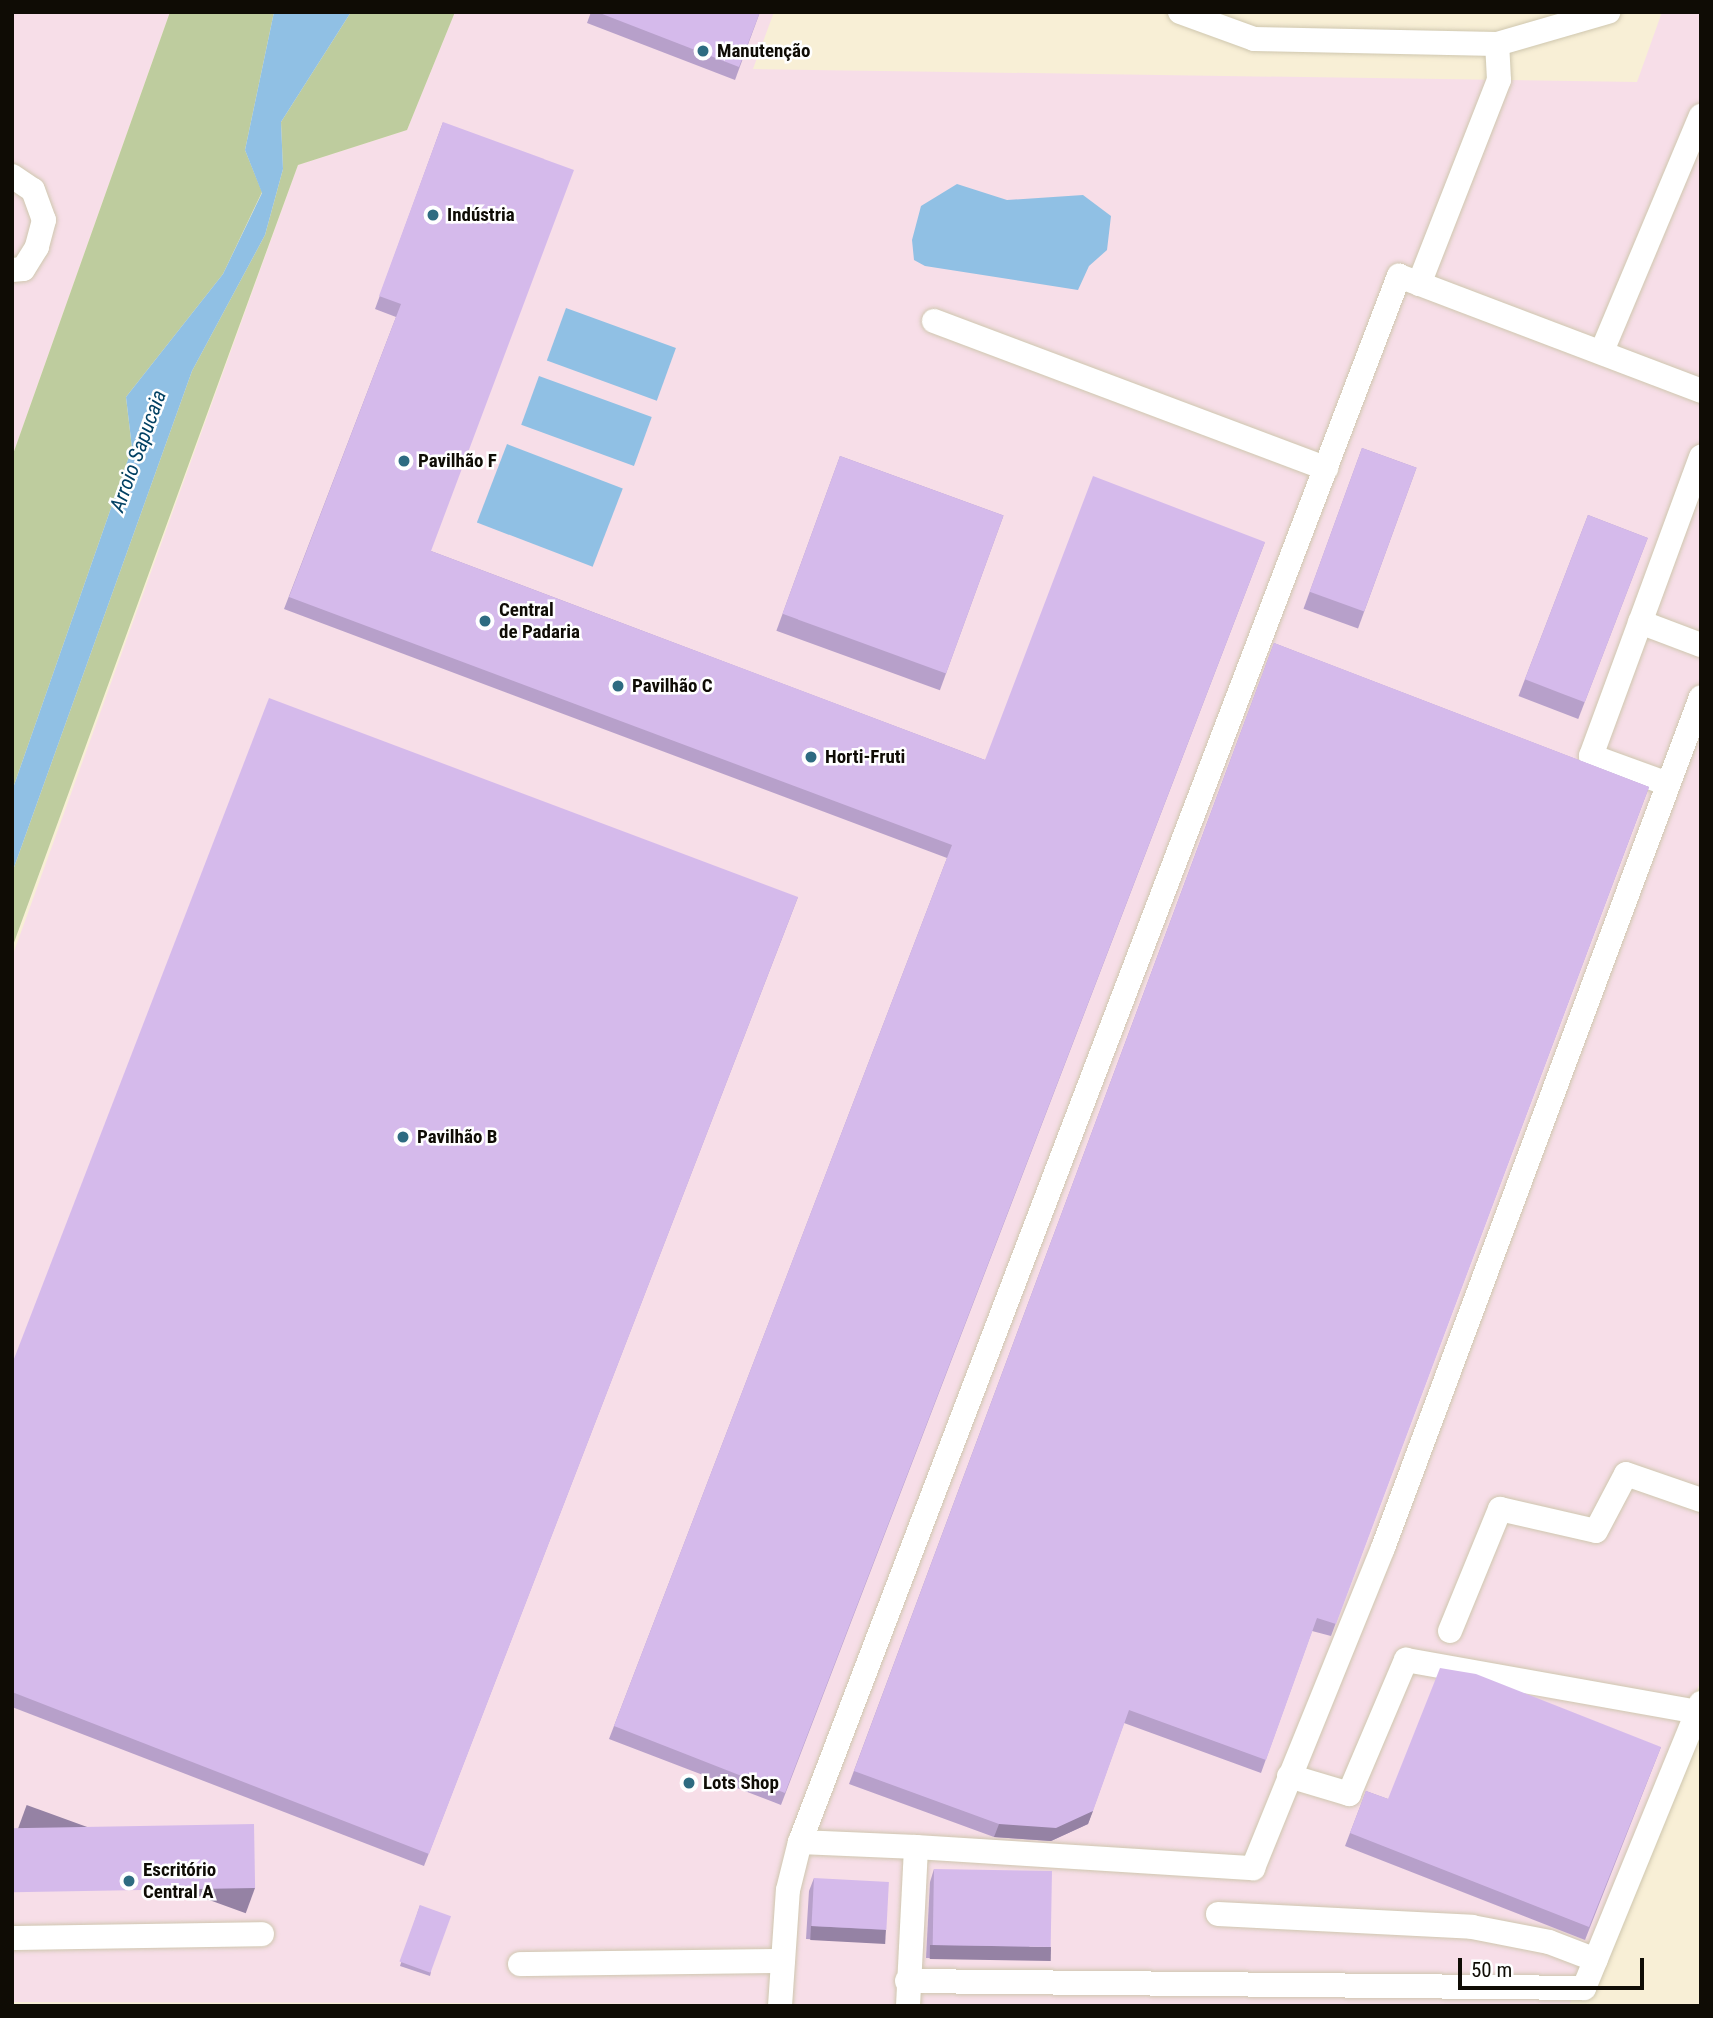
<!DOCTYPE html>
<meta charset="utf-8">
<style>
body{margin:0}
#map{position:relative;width:1713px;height:2018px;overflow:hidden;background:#f8efd6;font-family:"Roboto Condensed",sans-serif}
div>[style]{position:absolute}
.industrial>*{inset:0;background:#f7dee8}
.green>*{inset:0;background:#becc9e}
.water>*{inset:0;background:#90c0e4;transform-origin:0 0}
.roads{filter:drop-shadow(0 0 2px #cfc7af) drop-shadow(0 0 2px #cfc7af)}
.minor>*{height:24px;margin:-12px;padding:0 12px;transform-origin:12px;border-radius:12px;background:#fff}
.wall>*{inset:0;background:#b7a0ca;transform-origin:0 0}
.shaded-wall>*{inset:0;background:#9582a4;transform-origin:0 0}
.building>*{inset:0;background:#d5baeb;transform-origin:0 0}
.dots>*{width:19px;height:19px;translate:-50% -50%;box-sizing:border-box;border:4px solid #fff;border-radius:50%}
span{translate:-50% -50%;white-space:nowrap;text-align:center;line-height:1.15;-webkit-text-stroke:5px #fff;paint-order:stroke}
.poi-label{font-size:19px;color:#0f0c05;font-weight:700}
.left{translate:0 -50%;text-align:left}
.water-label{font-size:21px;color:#024163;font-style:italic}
.frame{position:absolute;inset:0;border:14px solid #0f0c05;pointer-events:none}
.scale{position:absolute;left:1458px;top:1958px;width:186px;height:32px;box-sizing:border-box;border:4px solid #0f0c05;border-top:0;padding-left:9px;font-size:21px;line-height:24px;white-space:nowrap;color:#0f0c05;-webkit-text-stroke:5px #fff;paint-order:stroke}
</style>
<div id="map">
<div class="industrial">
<i style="clip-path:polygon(12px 12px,170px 12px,12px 457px)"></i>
<i style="clip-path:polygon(455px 12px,774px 12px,753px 69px,1637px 82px,1662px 12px,1701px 12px,1701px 1680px,1569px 2006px,12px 2002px,12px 957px,298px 165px,407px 130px)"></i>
</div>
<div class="green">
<i style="clip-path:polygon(170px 12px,274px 12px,245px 150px,262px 192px,223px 274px,126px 397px,132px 448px,12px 791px,12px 457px)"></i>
<i style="clip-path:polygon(351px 12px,455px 12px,407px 130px,298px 165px,12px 948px,12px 873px,192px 371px,265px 235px,283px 169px,281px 122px)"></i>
</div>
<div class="water">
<i style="clip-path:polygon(274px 12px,351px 12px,281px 122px,283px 169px,265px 235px,192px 371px,12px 873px,12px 791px,132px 448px,126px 397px,223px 274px,262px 193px,245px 150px)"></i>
<i style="clip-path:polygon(957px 184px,1007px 200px,1083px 195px,1111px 216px,1107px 250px,1089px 266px,1078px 290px,925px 266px,914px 260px,912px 240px,921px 206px)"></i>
<i style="left:566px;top:308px;width:117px;height:56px;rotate:20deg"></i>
<i style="left:539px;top:376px;width:120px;height:52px;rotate:20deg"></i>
<i style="left:507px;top:444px;width:124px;height:84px;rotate:21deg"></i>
</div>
<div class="roads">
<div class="minor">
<i style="left:1180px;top:12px;width:79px;rotate:20deg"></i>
<i style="left:1254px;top:39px;width:243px;rotate:1.2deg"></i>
<i style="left:1497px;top:44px;width:116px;rotate:-16.1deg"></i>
<i style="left:12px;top:176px;width:25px;rotate:34deg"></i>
<i style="left:33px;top:190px;width:32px;rotate:70deg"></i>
<i style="left:44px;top:220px;width:28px;rotate:105deg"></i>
<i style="left:37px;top:247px;width:26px;rotate:122deg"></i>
<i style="left:23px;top:269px;width:11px;rotate:175deg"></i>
<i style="left:1419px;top:284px;width:219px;rotate:-68.6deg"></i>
<i style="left:1499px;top:80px;width:36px;rotate:-93deg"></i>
<i style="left:934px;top:321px;width:419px;rotate:20.6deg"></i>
<i style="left:1602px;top:351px;width:255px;rotate:-67.2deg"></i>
<i style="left:1640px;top:622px;width:65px;rotate:20.7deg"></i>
<i style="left:1668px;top:784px;width:82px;rotate:-160deg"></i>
<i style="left:1591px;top:756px;width:319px;rotate:-69.8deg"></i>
<i style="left:1450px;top:1631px;width:132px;rotate:-67.7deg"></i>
<i style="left:1500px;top:1509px;width:98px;rotate:12.9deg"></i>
<i style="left:1596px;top:1531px;width:64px;rotate:-62.2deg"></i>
<i style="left:1626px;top:1474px;width:79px;rotate:19.1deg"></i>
<i style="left:1289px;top:1776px;width:63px;rotate:16.7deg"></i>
<i style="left:1349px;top:1794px;width:146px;rotate:-67deg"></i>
<i style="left:1406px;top:1660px;width:296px;rotate:10.1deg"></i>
<i style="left:800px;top:1842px;width:116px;rotate:2.5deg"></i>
<i style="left:1218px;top:1914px;width:254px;rotate:2.9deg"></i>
<i style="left:1472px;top:1927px;width:78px;rotate:11deg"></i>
<i style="left:1549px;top:1942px;width:50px;rotate:21deg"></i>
<i style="left:12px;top:1938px;width:250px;rotate:-0.9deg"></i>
<i style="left:520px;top:1964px;width:263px;rotate:-0.7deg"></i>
<i style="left:907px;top:1981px;width:677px;rotate:0.59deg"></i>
<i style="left:1584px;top:1988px;width:308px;rotate:-67.7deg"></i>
<i style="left:780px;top:2006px;width:116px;rotate:-86.1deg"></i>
<i style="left:788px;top:1890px;width:49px;rotate:-76deg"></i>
<i style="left:800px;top:1842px;width:1677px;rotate:-69.07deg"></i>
<i style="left:1399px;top:276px;width:323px;rotate:20.8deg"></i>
<i style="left:908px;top:2006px;width:159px;rotate:-87.1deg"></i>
<i style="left:916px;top:1847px;width:338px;rotate:3.6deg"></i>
<i style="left:1253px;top:1868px;width:345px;rotate:-67.9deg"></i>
<i style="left:1383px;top:1548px;width:908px;rotate:-69.51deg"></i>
</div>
</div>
<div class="wall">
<i style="clip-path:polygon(591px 12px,760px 12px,735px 80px,587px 23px)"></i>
<i style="clip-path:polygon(443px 122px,431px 551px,985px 760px,1265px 542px,781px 1805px,609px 1739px,947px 858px,284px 609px,396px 317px,375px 309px)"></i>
<i style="left:1362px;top:448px;width:58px;height:171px;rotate:20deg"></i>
<i style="left:840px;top:456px;width:174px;height:186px;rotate:20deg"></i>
<i style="left:1588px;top:515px;width:64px;height:194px;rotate:21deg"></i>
<i style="clip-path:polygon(1274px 643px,1649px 787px,1331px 1636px,1312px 1631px,1261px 1773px,1124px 1723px,1088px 1824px,1051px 1841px,994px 1837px,849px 1784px)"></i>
<i style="clip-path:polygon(798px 897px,424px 1866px,12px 1707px,12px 1364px)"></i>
<i style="clip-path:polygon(1661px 1747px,1585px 1940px,1345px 1846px,1366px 1791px,1388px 1799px)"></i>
<i style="clip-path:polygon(934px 1869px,1046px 1960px,926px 1958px,930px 1882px)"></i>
<i style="clip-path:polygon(814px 1878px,886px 1930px,881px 1943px,806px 1939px,809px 1891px)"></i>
<i style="clip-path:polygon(420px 1905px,431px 1972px,430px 1976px,400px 1966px)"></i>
</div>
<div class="shaded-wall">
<i style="clip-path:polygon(1093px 1811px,1088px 1824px,1051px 1841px,994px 1837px,999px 1824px)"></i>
<i style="left:255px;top:1888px;width:27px;height:243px;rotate:110deg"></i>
<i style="left:811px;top:1926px;width:75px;height:14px;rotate:3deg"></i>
<i style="left:930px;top:1945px;width:121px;height:14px;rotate:1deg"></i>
</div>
<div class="building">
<i style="clip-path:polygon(597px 12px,760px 12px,739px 67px)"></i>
<i style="clip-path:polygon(443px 122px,574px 170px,431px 551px,985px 760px,1093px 476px,1265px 542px,785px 1793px,614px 1726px,952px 845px,289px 597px,401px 304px,379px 296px)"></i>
<i style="left:1362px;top:448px;width:58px;height:153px;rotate:20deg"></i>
<i style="left:840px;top:456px;width:174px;height:168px;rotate:20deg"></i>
<i style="left:1588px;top:515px;width:64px;height:176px;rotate:21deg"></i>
<i style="clip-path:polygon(1274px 643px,1649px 787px,1336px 1624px,1317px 1618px,1266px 1760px,1129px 1710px,1093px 1811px,1056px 1828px,999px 1824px,854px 1771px)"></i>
<i style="clip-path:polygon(269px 698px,798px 897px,429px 1854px,12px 1692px,12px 1364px)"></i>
<i style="clip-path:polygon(1440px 1668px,1476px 1674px,1661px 1747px,1589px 1927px,1350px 1833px,1366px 1791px,1388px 1799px)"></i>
<i style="left:254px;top:1824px;width:64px;height:242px;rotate:89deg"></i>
<i style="left:934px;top:1869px;width:118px;height:76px;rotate:1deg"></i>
<i style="left:814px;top:1878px;width:75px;height:48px;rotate:3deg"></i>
<i style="left:420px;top:1905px;width:33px;height:60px;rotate:20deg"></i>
</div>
<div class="dots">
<i style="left:703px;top:51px;background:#2e6b81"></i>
<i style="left:433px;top:215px;background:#2e6b81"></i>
<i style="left:404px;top:461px;background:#2e6b81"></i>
<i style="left:485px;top:621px;background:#2e6b81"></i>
<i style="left:618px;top:686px;background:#2e6b81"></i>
<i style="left:811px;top:757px;background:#2e6b81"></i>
<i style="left:403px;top:1137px;background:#2e6b81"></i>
<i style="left:689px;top:1783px;background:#2e6b81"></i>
<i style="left:129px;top:1881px;background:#2e6b81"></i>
</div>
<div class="poi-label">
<span class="left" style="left:717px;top:51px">Manutenção</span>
<span class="left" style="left:447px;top:215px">Indústria</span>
<span class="left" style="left:418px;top:461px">Pavilhão F</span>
<span class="left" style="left:499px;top:621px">Central<br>de Padaria</span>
<span class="left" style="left:632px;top:686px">Pavilhão C</span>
<span class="left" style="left:825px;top:757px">Horti-Fruti</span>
<span class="left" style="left:417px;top:1137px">Pavilhão B</span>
<span class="left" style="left:703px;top:1783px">Lots Shop</span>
<span class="left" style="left:143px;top:1881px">Escritório<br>Central A</span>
</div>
<div class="water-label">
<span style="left:138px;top:451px;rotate:-70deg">Arroio Sapucaia</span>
</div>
<div class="frame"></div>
<div class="scale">50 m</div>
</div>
